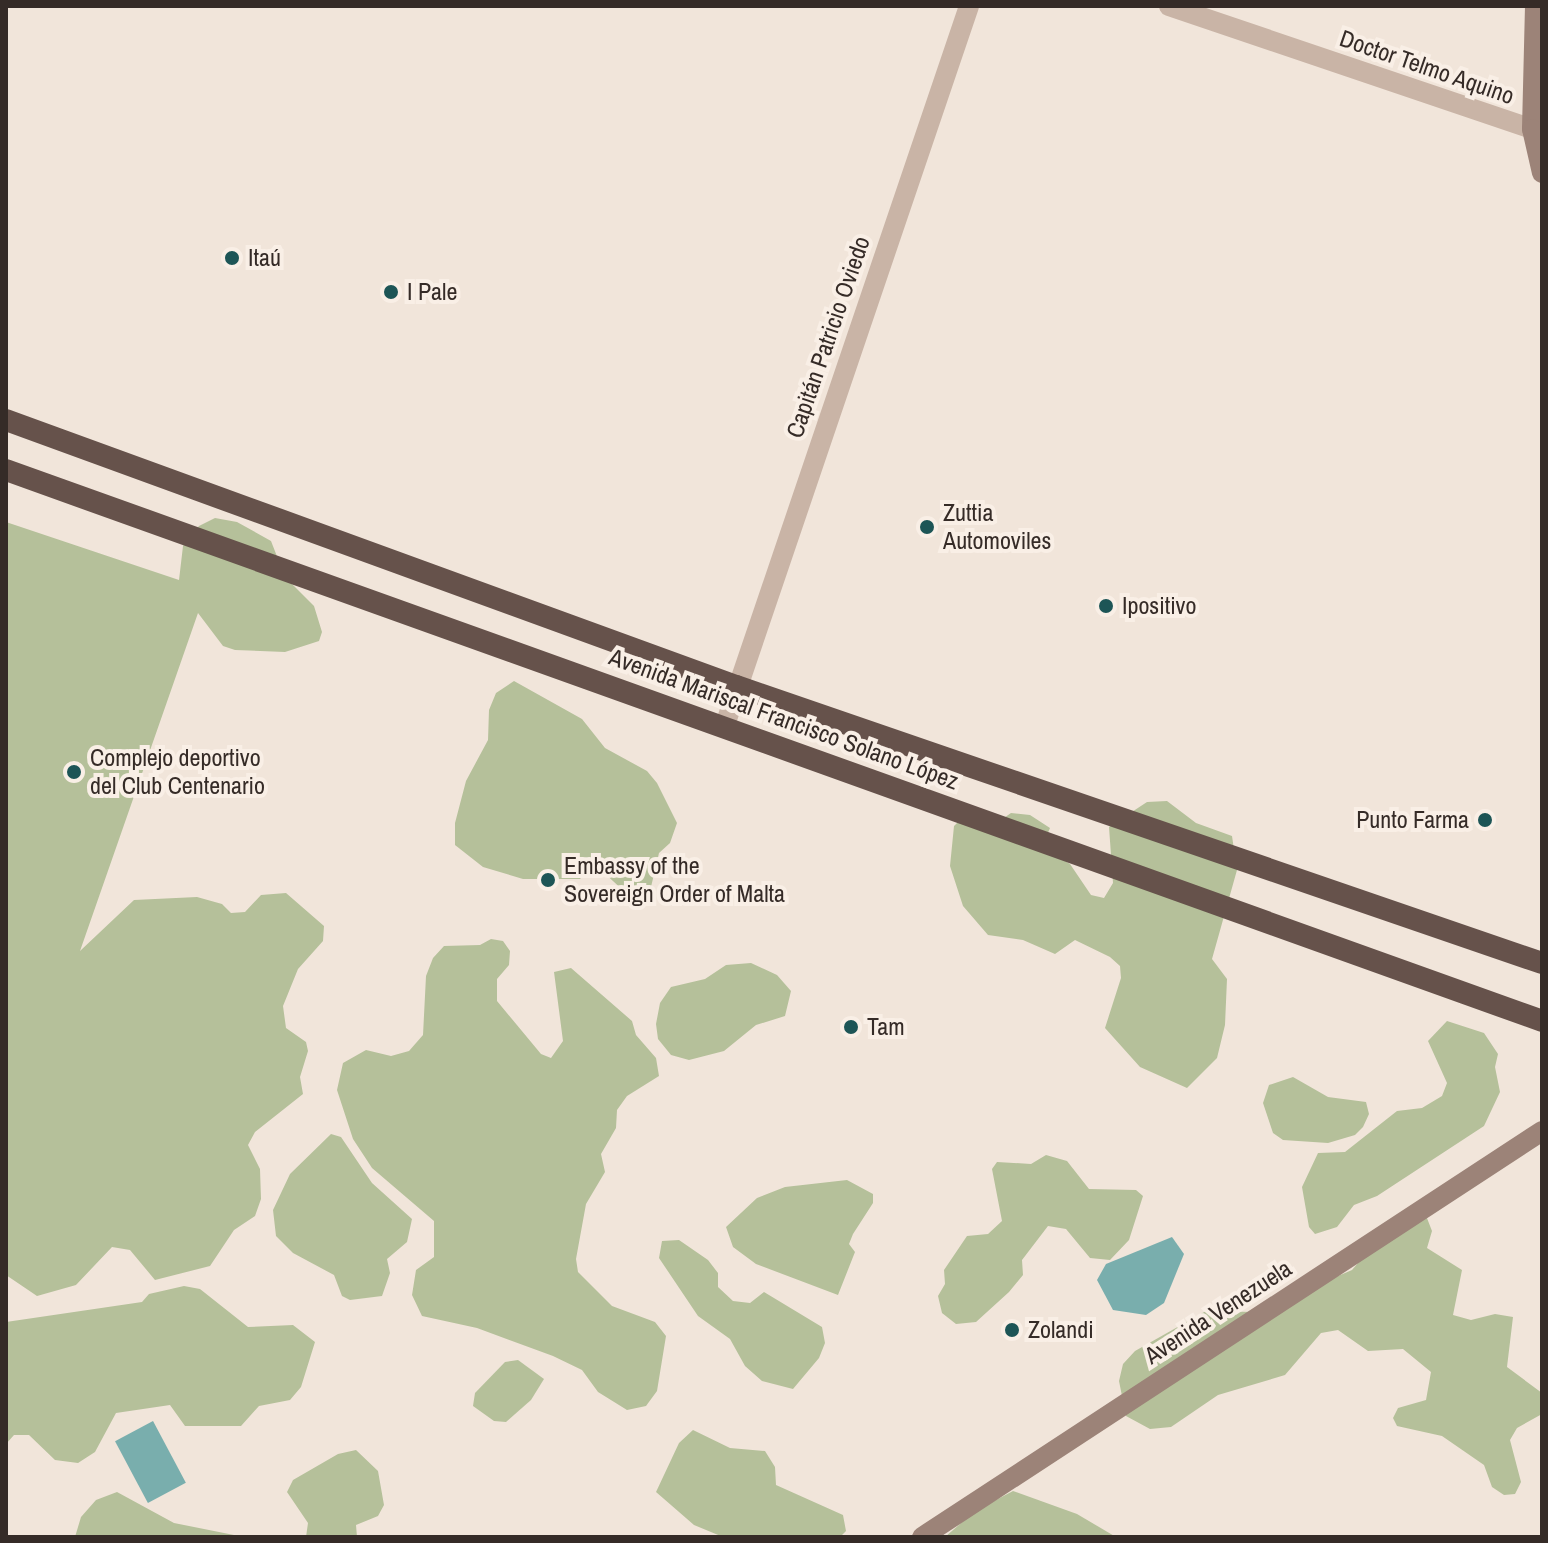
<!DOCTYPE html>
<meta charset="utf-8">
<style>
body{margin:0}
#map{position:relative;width:1548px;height:1543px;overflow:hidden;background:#f1e5da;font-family:"Archivo Narrow",sans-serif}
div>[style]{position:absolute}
.green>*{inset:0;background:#b5c09a}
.water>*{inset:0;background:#79aead;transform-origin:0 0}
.minor>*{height:20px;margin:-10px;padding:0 10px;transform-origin:10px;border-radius:10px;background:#c9b4a6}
.secondary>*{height:20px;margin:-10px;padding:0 10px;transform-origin:10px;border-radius:10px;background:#9c8378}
.trunk>*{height:22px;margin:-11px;padding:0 11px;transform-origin:11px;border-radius:11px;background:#66524b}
.dots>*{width:22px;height:22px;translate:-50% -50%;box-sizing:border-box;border:4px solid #f9efe6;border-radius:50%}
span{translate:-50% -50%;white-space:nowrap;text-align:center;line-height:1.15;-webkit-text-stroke:8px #f9efe6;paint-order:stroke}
.street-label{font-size:24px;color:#352b27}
.poi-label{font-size:24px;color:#352b27}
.left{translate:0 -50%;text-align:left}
.right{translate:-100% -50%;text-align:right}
.frame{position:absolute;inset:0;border:8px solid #352b27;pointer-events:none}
</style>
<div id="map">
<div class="green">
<i style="clip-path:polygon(215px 518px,237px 522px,271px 541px,285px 577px,314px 606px,322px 632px,319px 641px,285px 652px,235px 650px,223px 646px,198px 613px,80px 951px,134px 900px,197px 897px,222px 904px,231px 913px,245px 912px,261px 895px,286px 893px,324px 926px,323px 941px,298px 969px,283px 1006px,286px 1028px,306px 1042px,308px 1051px,300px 1077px,303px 1094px,255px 1132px,248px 1145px,260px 1169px,261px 1199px,255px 1216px,234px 1230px,210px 1266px,155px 1280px,130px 1250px,112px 1247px,76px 1285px,37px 1296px,6px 1275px,6px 522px,179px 580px,183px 546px,199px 526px)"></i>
<i style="clip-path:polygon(514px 681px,582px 719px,605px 748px,647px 771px,657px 783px,677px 823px,670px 843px,659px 853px,651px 887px,642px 896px,626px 893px,601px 870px,587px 871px,580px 879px,523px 879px,483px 867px,455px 845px,455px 823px,466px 781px,488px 740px,489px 710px,496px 693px)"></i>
<i style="clip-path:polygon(1167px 801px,1196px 823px,1232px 836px,1237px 870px,1212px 959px,1227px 979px,1225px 1025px,1217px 1058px,1187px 1088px,1140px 1067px,1105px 1028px,1121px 978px,1120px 966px,1110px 957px,1075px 940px,1055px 954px,1023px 940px,988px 935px,963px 906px,950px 866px,954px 826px,960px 820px,991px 827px,1011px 813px,1030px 815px,1050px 828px,1044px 842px,1049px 851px,1070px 864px,1091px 895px,1104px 898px,1113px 883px,1109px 827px,1147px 802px)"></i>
<i style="clip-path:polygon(491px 939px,503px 941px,510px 951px,509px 965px,497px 979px,497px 1001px,541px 1054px,551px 1058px,563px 1041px,554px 972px,571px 968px,632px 1021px,636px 1035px,656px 1058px,659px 1076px,627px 1096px,617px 1110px,616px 1128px,601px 1154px,605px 1172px,586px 1204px,576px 1259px,578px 1272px,612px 1306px,655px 1322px,666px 1336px,657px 1391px,646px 1406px,627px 1410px,598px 1392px,582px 1370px,553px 1356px,477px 1328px,422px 1316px,412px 1295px,416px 1270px,434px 1257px,434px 1221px,372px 1168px,353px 1139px,337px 1090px,343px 1063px,366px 1050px,391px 1056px,409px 1051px,423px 1035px,426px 976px,433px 958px,444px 946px,480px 945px)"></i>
<i style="clip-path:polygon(751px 963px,777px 975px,791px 991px,785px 1016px,756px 1025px,724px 1051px,689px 1060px,671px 1055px,658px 1039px,656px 1024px,660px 1003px,671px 987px,705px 979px,726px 965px)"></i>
<i style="clip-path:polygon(1447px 1021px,1484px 1033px,1498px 1054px,1495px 1067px,1500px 1092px,1484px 1126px,1377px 1196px,1354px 1205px,1337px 1227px,1315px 1234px,1309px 1227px,1302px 1187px,1318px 1153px,1345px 1152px,1397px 1111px,1422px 1108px,1442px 1096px,1447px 1083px,1428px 1041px)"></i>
<i style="clip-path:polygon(1293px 1077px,1328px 1097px,1366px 1102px,1369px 1114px,1363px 1127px,1355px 1135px,1328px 1143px,1283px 1140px,1273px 1133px,1263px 1103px,1269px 1085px)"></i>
<i style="clip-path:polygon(331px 1134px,341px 1137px,372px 1183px,412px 1219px,407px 1242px,387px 1259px,390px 1273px,382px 1296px,350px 1300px,342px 1296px,334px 1275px,293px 1253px,276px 1236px,273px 1210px,290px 1174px)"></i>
<i style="clip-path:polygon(1046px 1155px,1067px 1161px,1089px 1189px,1136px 1190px,1143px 1196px,1129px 1240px,1110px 1260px,1090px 1258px,1066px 1229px,1048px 1226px,1022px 1260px,1023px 1275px,1009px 1292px,976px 1322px,956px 1324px,942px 1313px,938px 1296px,945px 1284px,944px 1270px,967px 1236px,988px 1234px,1002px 1221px,992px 1169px,997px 1162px,1031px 1164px)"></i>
<i style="clip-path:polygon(847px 1180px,873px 1194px,873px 1203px,853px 1234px,849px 1244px,855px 1252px,838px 1295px,756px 1264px,733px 1247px,726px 1227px,757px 1198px,785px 1187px)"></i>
<i style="clip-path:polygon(1425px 1213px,1432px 1231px,1427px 1248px,1462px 1270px,1453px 1315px,1471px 1320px,1495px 1314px,1513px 1317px,1507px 1367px,1542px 1393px,1542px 1414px,1517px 1428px,1510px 1440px,1521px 1482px,1515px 1494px,1504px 1495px,1492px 1487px,1484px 1465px,1442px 1436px,1397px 1426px,1393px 1418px,1398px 1408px,1426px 1400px,1431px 1372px,1403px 1349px,1368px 1351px,1338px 1330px,1321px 1333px,1285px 1375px,1218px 1395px,1171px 1427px,1150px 1429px,1126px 1416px,1119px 1381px,1123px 1364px,1135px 1351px,1206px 1311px,1254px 1312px,1352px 1270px,1370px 1249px)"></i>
<i style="clip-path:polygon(679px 1240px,708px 1260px,718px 1273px,718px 1287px,733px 1301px,750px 1303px,764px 1292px,822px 1327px,825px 1343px,819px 1358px,793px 1389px,762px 1381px,745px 1366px,730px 1339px,698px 1316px,659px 1258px,662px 1241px)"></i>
<i style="clip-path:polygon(184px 1286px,200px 1289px,248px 1327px,293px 1325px,315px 1342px,301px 1387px,290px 1400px,259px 1406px,241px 1426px,185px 1426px,170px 1405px,116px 1413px,95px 1452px,78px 1463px,55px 1460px,29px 1435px,14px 1435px,6px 1444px,6px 1322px,142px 1302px,149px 1294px)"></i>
<i style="clip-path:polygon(518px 1360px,544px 1379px,531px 1400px,506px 1422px,494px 1421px,473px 1406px,475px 1393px,505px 1362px)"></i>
<i style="clip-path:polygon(693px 1430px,730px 1448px,765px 1451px,775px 1467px,776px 1485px,843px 1515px,846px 1531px,840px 1537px,723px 1537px,694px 1525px,656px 1492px,679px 1443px)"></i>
<i style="clip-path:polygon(356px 1450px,378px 1471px,384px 1505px,378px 1516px,356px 1525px,357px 1537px,306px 1537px,308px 1523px,287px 1492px,293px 1480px,338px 1454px)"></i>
<i style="clip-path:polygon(1013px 1491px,1077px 1514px,1116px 1537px,945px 1537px,975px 1511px)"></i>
<i style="clip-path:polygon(117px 1492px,174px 1523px,244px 1537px,75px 1537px,81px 1517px,96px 1500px)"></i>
</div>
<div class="water">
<i style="clip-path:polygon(1172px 1237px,1184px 1254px,1164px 1303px,1146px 1315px,1113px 1310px,1097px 1280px,1106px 1264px)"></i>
<i style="left:153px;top:1421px;width:70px;height:43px;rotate:62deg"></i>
</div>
<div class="minor">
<i style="left:1169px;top:6px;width:383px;rotate:18.7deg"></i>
<i style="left:725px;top:725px;width:759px;rotate:-71.25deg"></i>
</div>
<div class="secondary">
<i style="left:1535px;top:6px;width:123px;rotate:91.4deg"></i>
<i style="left:1532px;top:129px;width:45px;rotate:77.2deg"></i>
<i style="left:922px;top:1537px;width:741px;rotate:-33.22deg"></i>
</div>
<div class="trunk">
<i style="left:6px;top:420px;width:777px;rotate:20.02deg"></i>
<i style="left:736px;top:686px;width:852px;rotate:18.97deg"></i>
<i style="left:6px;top:470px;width:1632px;rotate:19.73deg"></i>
</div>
<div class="dots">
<i style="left:232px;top:258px;background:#1d5556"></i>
<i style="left:391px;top:292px;background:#1d5556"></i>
<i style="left:927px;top:527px;background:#1d5556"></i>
<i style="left:1106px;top:606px;background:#1d5556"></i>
<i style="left:74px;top:772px;background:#1d5556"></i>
<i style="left:1485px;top:820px;background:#1d5556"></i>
<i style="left:548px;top:880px;background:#1d5556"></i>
<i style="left:851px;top:1027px;background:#1d5556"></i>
<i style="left:1012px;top:1330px;background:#1d5556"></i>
</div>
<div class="street-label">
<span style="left:1427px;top:67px;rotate:19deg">Doctor Telmo Aquino</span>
<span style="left:828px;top:337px;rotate:-71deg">Capitán Patricio Oviedo</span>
<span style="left:784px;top:719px;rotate:20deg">Avenida Mariscal Francisco Solano López</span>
<span style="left:1218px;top:1312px;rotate:-33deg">Avenida Venezuela</span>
</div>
<div class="poi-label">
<span class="left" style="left:248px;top:258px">Itaú</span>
<span class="left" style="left:407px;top:292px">I Pale</span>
<span class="left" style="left:943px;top:527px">Zuttia<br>Automoviles</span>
<span class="left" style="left:1122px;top:606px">Ipositivo</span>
<span class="left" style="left:90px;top:772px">Complejo deportivo<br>del Club Centenario</span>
<span class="right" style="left:1469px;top:820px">Punto Farma</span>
<span class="left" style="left:564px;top:880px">Embassy of the<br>Sovereign Order of Malta</span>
<span class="left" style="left:867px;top:1027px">Tam</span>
<span class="left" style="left:1028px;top:1330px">Zolandi</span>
</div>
<div class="frame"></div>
</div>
